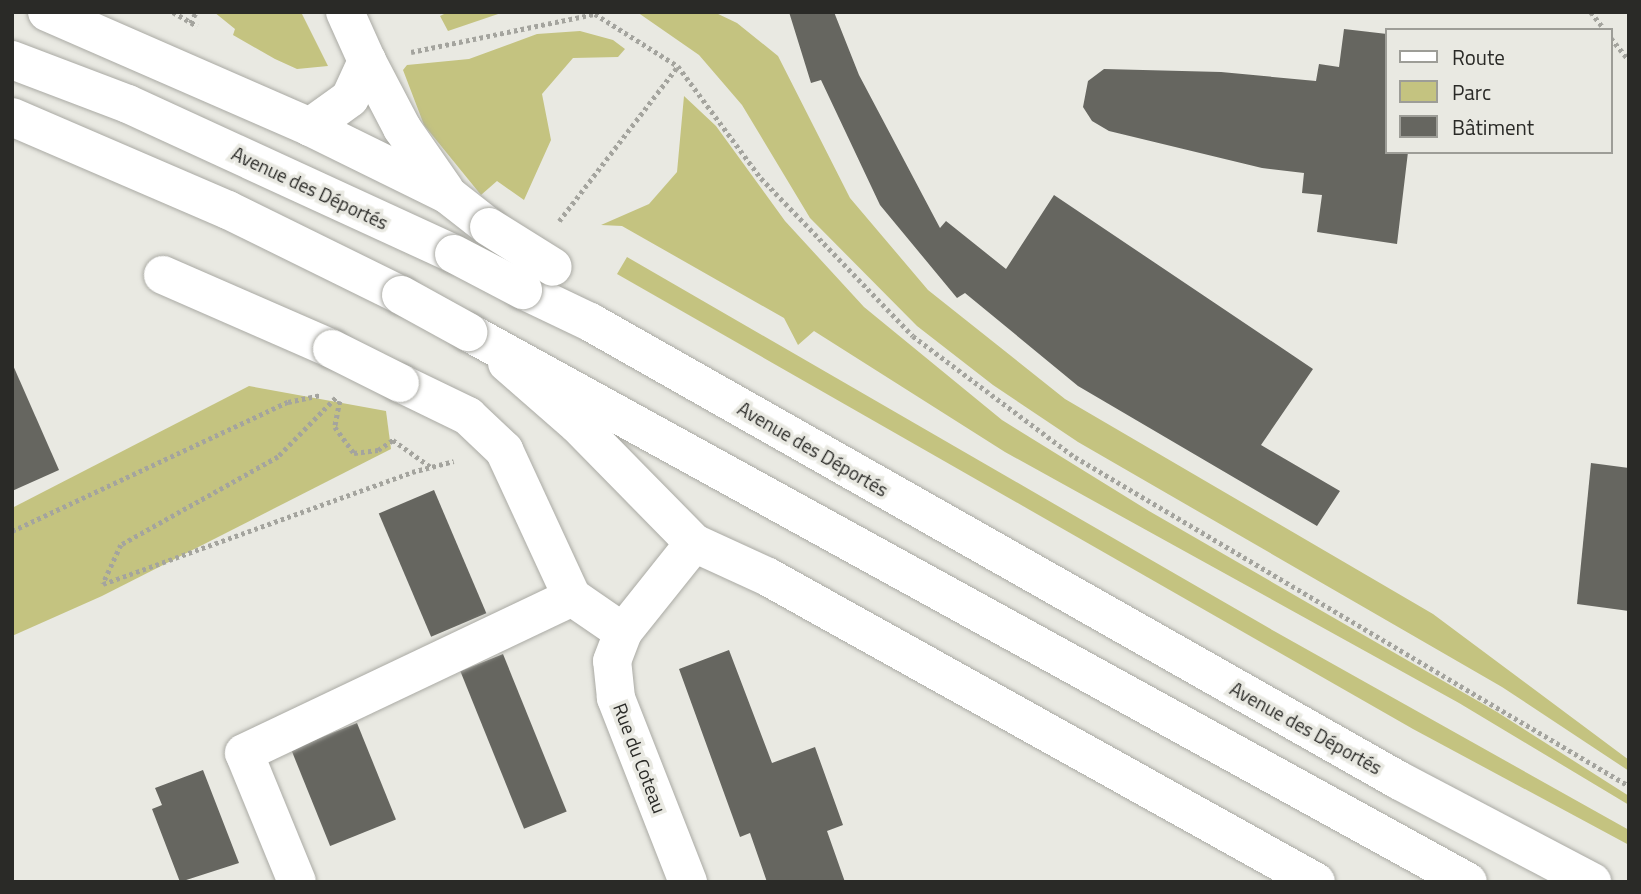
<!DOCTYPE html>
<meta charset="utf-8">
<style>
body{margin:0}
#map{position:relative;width:1641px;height:894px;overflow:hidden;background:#e9e9e2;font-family:"Titillium Web",sans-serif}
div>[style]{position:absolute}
.green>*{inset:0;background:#c4c380}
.building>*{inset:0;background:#666660;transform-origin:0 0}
.path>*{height:4.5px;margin-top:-2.25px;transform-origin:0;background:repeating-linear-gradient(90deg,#a4a49e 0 3.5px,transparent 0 7px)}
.roads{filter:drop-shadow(0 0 2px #aaaaa4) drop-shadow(0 0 2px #aaaaa4)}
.minor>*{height:38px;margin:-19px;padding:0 19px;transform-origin:19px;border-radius:19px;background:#fff}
.highway>*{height:38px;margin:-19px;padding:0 19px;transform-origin:19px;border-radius:19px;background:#fff}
.bridges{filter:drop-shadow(0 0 2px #aaaaa4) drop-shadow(0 0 2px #aaaaa4)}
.minor-bridge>*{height:38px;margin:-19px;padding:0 19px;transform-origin:19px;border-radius:19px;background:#fff}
.highway-bridge>*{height:38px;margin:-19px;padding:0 19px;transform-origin:19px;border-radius:19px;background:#fff}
span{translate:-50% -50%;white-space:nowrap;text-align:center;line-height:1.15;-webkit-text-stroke:7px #e9e9e2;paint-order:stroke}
.street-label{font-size:19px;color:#2a2a27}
.frame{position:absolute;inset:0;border:14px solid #2a2a27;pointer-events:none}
.legend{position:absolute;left:1385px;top:28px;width:228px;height:126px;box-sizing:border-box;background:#e9e9e2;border:2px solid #9d9d97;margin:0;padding:9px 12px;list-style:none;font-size:21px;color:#2a2a27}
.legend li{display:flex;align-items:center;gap:14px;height:35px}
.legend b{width:35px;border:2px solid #9d9d97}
</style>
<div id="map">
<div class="green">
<i style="clip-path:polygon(214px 12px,301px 12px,328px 66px,297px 69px,275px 59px,233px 35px,235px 29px)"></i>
<i style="clip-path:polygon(448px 12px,504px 12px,448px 31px,440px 16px)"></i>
<i style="clip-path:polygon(637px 12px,714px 12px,737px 23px,778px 56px,850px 198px,928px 290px,1065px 399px,1433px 614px,1629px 760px,1629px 771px,1502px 687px,1078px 442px,993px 385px,917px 326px,810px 218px,742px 105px,699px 55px)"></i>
<i style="clip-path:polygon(580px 31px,613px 40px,625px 49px,618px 57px,573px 58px,542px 94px,551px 140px,524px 200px,497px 181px,481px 195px,424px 125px,403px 70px,407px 65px,469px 59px,537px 34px)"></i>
<i style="clip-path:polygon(684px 96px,716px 126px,785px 221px,864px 307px,1002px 420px,1149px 511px,1497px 712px,1629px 796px,1629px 805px,1459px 703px,1005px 452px,814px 331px,798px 345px,784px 318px,622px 226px,601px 225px,649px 204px,677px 172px)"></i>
<i style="clip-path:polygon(627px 257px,1274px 631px,1629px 830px,1629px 845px,1413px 729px,617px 274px)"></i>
<i style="clip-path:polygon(249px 386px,386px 411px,391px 449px,102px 596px,12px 636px,12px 508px)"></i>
</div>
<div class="building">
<i style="clip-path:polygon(789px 12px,834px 12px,859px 75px,940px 228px,946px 221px,1006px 269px,1054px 195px,1313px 369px,1261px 445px,1340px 491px,1317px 526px,1078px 386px,965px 293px,957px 298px,880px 205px,821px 80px,811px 83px)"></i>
<i style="clip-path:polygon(1344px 29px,1387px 34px,1387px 152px,1408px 152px,1397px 244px,1317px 232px,1322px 195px,1302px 193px,1304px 173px,1262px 168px,1109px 131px,1092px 121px,1083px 107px,1088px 81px,1104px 69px,1221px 72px,1316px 81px,1319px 64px,1339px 67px)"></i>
<i style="clip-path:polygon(12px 363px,59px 470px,12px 491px)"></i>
<i style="clip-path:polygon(1591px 463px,1629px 468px,1629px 611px,1577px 604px)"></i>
<i style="left:434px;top:490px;width:134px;height:60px;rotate:67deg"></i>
<i style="clip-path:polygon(729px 650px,772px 763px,815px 747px,843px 825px,827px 831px,845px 882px,767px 882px,750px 833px,740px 837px,679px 669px)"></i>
<i style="left:503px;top:654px;width:170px;height:46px;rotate:68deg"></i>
<i style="left:357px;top:723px;width:104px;height:71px;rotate:68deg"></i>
<i style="clip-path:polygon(203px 770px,239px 863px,180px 882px,152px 809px,162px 805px,155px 788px)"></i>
</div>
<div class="path">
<i style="left:173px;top:12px;width:28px;rotate:30deg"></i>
<i style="left:1591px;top:12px;width:23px;rotate:52deg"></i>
<i style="left:190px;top:23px;width:13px;rotate:-61deg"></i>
<i style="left:1611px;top:38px;width:28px;rotate:51deg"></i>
<i style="left:411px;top:52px;width:188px;rotate:-11.7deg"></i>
<i style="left:595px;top:14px;width:98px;rotate:32.1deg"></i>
<i style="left:678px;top:66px;width:139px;rotate:53.5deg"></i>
<i style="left:761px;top:178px;width:219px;rotate:46.1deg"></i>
<i style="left:913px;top:336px;width:202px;rotate:36.8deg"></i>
<i style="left:1075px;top:457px;width:644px;rotate:30.7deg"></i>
<i style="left:559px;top:221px;width:195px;rotate:-52.5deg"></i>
<i style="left:336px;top:398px;width:83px;rotate:134.5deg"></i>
<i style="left:278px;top:457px;width:180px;rotate:150.7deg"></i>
<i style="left:121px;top:545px;width:43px;rotate:114.8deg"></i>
<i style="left:103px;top:584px;width:329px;rotate:-19.9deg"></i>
<i style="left:412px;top:472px;width:43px;rotate:-14.7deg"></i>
<i style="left:340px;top:401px;width:26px;rotate:101deg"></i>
<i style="left:335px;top:427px;width:32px;rotate:54deg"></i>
<i style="left:354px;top:453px;width:24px;rotate:-7deg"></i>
<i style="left:378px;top:450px;width:18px;rotate:-34deg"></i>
<i style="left:393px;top:440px;width:47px;rotate:35.4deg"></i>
<i style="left:12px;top:531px;width:305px;rotate:-25.1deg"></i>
<i style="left:288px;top:402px;width:34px;rotate:-12deg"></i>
</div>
<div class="roads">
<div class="minor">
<i style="left:345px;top:12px;width:54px;rotate:65.8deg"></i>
<i style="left:163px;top:275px;width:184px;rotate:23.6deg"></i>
<i style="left:507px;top:363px;width:93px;rotate:41.1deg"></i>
<i style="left:577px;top:424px;width:167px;rotate:45.5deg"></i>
<i style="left:694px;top:543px;width:81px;rotate:24.7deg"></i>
<i style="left:768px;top:577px;width:627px;rotate:29.1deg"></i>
<i style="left:400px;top:383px;width:76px;rotate:25.9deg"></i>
<i style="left:468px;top:416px;width:50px;rotate:43.4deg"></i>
<i style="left:504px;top:450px;width:162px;rotate:65.2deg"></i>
<i style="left:572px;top:597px;width:62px;rotate:34.5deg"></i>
<i style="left:297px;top:882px;width:139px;rotate:-112.3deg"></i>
<i style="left:244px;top:753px;width:363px;rotate:-25.4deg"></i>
<i style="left:688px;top:882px;width:198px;rotate:-111.4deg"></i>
<i style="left:616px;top:698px;width:37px;rotate:-96deg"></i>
<i style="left:612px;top:661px;width:31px;rotate:-69deg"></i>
<i style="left:623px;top:632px;width:114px;rotate:-51.4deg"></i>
</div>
<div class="highway">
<i style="left:47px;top:12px;width:287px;rotate:23.6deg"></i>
<i style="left:310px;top:127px;width:154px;rotate:26.2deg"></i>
<i style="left:448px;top:195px;width:52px;rotate:38deg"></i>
<i style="left:12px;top:60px;width:124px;rotate:20.8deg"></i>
<i style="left:128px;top:104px;width:359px;rotate:24.7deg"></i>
<i style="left:367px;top:61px;width:76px;rotate:62.4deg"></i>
<i style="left:402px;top:128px;width:75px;rotate:55.3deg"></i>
<i style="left:12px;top:117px;width:235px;rotate:23.3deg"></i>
<i style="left:228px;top:210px;width:193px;rotate:26.2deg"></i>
<i style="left:310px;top:127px;width:49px;rotate:-35.9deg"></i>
<i style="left:350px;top:98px;width:41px;rotate:-65.3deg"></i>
<i style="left:523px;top:290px;width:74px;rotate:25.5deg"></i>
<i style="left:590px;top:322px;width:931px;rotate:29.54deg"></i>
<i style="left:1400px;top:781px;width:217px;rotate:27.7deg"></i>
<i style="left:468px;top:332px;width:1141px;rotate:28.81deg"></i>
</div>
</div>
<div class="bridges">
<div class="minor-bridge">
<i style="left:332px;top:349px;width:76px;rotate:26.6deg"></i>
</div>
<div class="highway-bridge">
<i style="left:489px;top:227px;width:75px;rotate:32deg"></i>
<i style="left:454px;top:254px;width:78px;rotate:27.6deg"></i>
<i style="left:401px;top:295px;width:77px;rotate:28.9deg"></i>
</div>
</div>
<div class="street-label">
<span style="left:310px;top:188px;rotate:25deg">Avenue des Déportés</span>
<span style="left:813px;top:449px;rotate:30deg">Avenue des Déportés</span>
<span style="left:1306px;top:728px;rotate:29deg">Avenue des Déportés</span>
<span style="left:640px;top:758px;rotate:69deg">Rue du Coteau</span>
</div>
<div class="frame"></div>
<ul class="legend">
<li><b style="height:9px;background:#fff"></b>Route</li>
<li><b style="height:19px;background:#c4c380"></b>Parc</li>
<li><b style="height:19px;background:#666660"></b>Bâtiment</li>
</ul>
</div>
